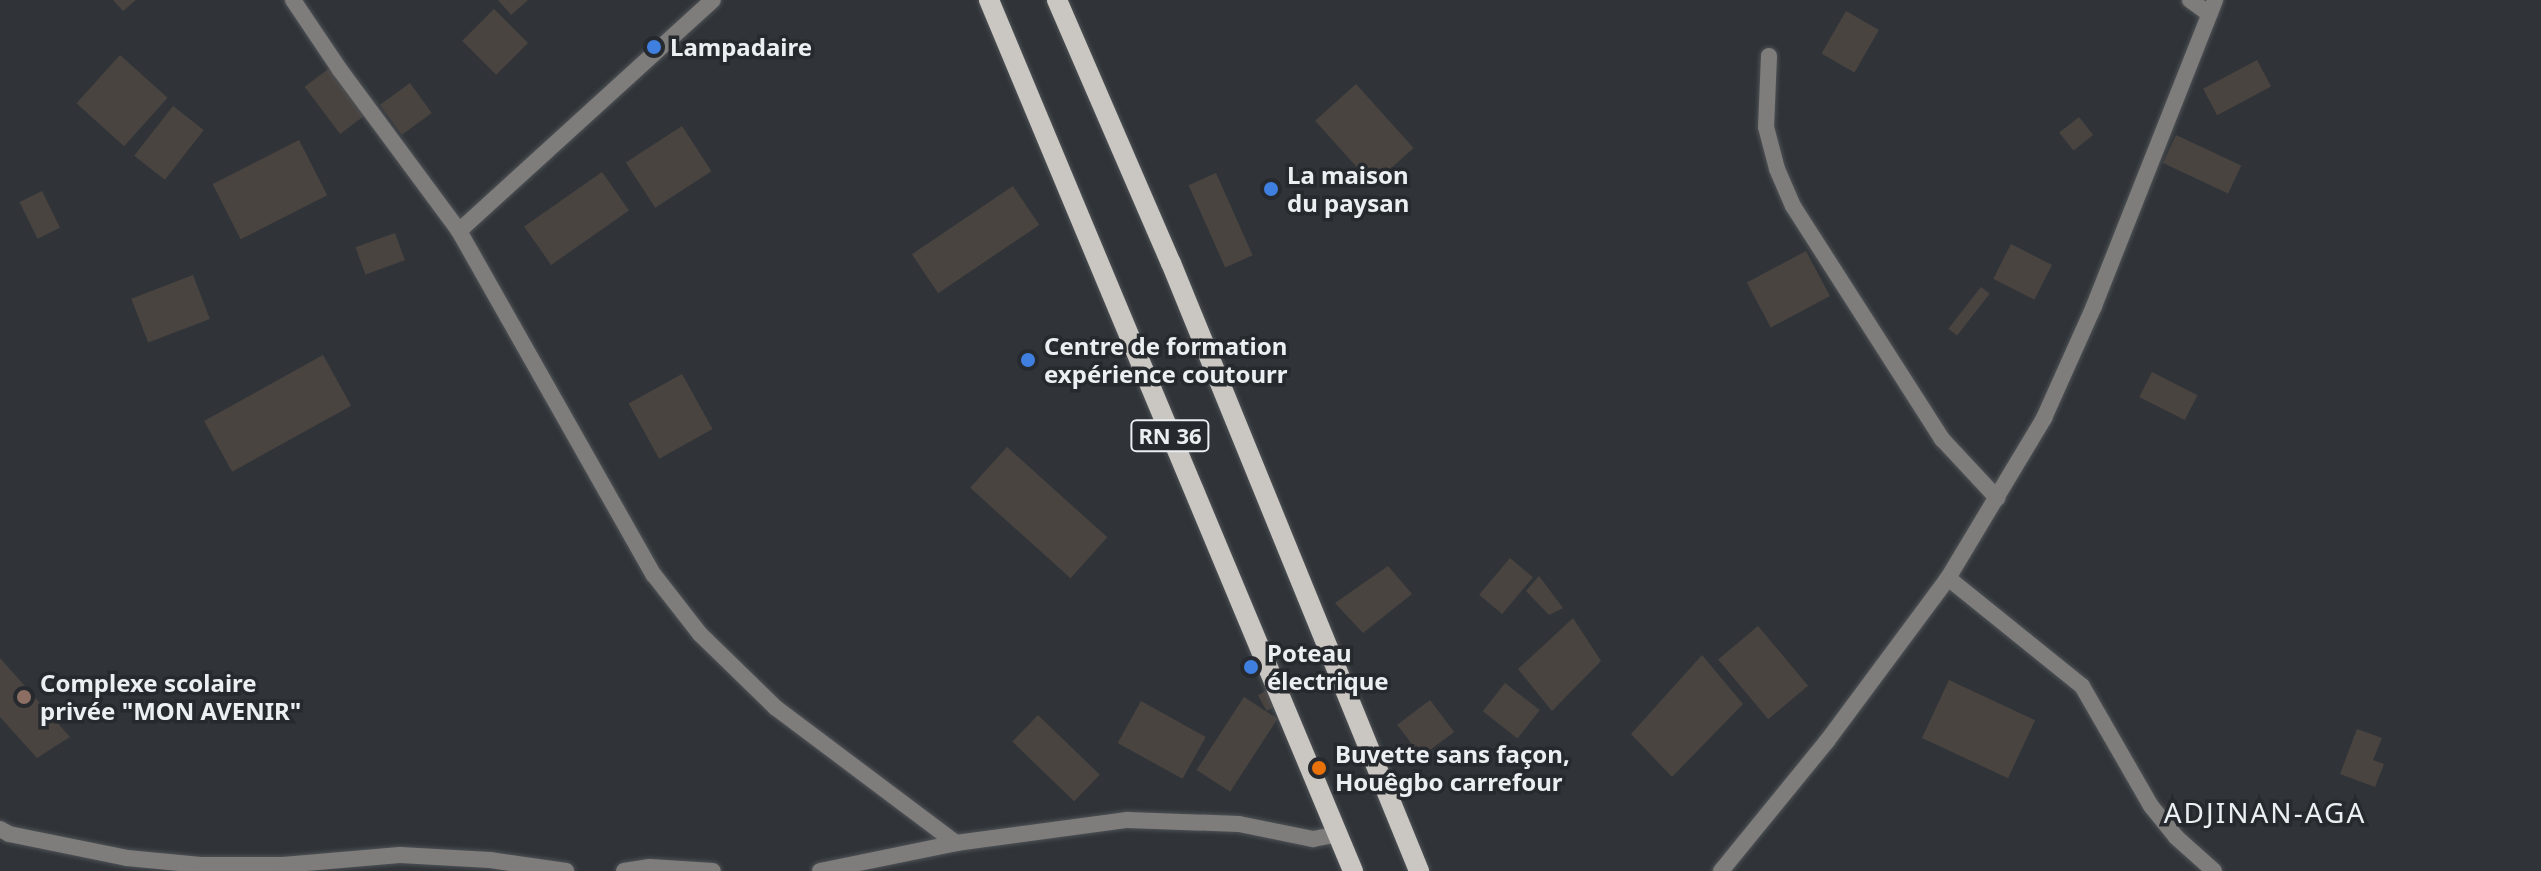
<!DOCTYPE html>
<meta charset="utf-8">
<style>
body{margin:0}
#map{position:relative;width:2541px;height:871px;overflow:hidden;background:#303438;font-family:"Noto Sans",sans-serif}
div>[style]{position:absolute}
.building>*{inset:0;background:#4a4441;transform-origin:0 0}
.roads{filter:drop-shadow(0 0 2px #4e5256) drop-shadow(0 0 2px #4e5256)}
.street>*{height:16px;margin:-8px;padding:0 8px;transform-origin:8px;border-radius:8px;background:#7f7d7b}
.primary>*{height:20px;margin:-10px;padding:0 10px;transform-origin:10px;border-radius:10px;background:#cac7c2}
.dots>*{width:22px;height:22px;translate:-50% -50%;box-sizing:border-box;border:4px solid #262a2e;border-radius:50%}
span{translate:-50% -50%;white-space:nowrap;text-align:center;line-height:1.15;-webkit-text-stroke:7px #262a2e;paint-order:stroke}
.shield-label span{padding:2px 6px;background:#262a2e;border:2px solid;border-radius:6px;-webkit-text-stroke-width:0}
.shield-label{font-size:22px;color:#eceff1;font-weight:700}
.poi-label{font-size:24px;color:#eceff1;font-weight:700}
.left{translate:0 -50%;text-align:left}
.quarter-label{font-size:28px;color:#eceff1;letter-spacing:2px}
</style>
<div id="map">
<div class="building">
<i style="clip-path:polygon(113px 0,136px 0,123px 11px)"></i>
<i style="clip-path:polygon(498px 0,528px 0,511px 15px)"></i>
<i style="left:494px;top:9px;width:48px;height:45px;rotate:45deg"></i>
<i style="left:1846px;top:11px;width:38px;height:49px;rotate:30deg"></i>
<i style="left:120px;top:55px;width:64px;height:65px;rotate:42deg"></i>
<i style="left:2257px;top:60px;width:30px;height:61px;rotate:62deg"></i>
<i style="left:331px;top:67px;width:59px;height:33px;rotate:53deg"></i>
<i style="left:410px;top:83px;width:37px;height:37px;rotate:54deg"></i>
<i style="left:1356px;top:84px;width:86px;height:55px;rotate:48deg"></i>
<i style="left:173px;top:106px;width:39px;height:63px;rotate:38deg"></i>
<i style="left:2079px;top:117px;width:23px;height:25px;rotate:52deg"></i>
<i style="left:682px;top:126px;width:54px;height:67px;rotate:57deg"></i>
<i style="left:2176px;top:135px;width:72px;height:31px;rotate:25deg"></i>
<i style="left:299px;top:140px;width:62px;height:97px;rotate:63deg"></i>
<i style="left:602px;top:172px;width:47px;height:95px;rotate:55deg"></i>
<i style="left:1216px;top:173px;width:90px;height:30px;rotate:66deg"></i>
<i style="left:1013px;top:186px;width:47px;height:122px;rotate:56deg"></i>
<i style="left:42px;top:191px;width:41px;height:25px;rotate:64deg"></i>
<i style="left:395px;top:233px;width:29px;height:42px;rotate:70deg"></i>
<i style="left:2011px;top:244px;width:46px;height:39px;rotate:27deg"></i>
<i style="left:1806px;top:251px;width:51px;height:67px;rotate:62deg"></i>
<i style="left:193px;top:275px;width:47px;height:66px;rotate:69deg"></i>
<i style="left:1981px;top:287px;width:11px;height:53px;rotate:38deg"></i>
<i style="left:323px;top:355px;width:58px;height:136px;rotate:61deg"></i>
<i style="left:2152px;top:372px;width:51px;height:28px;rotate:27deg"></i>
<i style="left:682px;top:374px;width:63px;height:61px;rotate:61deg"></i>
<i style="left:1007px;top:447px;width:135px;height:55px;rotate:42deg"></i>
<i style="left:1510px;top:558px;width:30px;height:48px;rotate:40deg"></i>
<i style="clip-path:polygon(1388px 566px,1412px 594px,1363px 633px,1335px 603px)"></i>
<i style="clip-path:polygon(1539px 576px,1563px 608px,1549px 615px,1526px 591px)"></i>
<i style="clip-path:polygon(1573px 618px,1601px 661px,1552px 711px,1518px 669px)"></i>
<i style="left:1758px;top:626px;width:78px;height:52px;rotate:50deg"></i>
<i style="clip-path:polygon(1702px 655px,1743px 704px,1672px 777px,1631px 734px)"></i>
<i style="clip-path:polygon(0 658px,70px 737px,37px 758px,0 717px)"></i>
<i style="left:1949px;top:680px;width:95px;height:64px;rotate:25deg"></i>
<i style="left:1505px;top:683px;width:44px;height:36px;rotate:38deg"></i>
<i style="left:1271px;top:688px;width:18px;height:15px;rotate:61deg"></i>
<i style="left:1244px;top:697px;width:40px;height:87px;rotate:33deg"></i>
<i style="left:1430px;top:700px;width:40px;height:41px;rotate:53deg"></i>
<i style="left:1141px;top:701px;width:74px;height:48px;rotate:29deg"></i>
<i style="left:1038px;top:715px;width:86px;height:37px;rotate:44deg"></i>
<i style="clip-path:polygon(2357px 729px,2382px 738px,2373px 760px,2384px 764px,2375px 787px,2340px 774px)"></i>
</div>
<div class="roads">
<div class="street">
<i style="left:293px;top:0;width:84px;rotate:56.1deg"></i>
<i style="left:340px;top:70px;width:200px;rotate:53.5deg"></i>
<i style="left:459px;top:231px;width:395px;rotate:60.5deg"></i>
<i style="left:654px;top:575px;width:75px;rotate:52.1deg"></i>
<i style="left:700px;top:634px;width:106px;rotate:44.2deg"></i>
<i style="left:776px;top:708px;width:225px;rotate:36.9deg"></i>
<i style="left:2190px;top:0;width:24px;rotate:36deg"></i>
<i style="left:1769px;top:56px;width:71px;rotate:92.4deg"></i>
<i style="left:1766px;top:127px;width:43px;rotate:75.3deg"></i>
<i style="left:1777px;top:169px;width:40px;rotate:66.6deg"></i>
<i style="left:1793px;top:206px;width:277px;rotate:57.4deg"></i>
<i style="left:1942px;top:439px;width:81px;rotate:47deg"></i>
<i style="left:459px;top:231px;width:343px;rotate:-42.3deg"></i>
<i style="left:1948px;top:578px;width:172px;rotate:38.9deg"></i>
<i style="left:2082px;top:686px;width:138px;rotate:60.1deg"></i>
<i style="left:2151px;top:806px;width:40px;rotate:51deg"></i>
<i style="left:2176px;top:837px;width:51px;rotate:41.8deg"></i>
<i style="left:0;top:829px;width:10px;rotate:29deg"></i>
<i style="left:9px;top:834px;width:120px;rotate:11.5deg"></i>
<i style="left:127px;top:858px;width:74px;rotate:5.4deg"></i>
<i style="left:201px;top:865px;width:82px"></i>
<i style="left:283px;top:865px;width:117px;rotate:-4.9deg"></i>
<i style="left:400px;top:855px;width:90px;rotate:3.2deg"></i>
<i style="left:490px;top:860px;width:77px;rotate:8.2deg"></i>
<i style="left:624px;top:871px;width:26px;rotate:-9deg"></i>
<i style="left:650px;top:867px;width:63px;rotate:3.6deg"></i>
<i style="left:820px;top:871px;width:139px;rotate:-11.6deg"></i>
<i style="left:956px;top:843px;width:173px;rotate:-7.7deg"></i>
<i style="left:1127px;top:820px;width:112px;rotate:2deg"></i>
<i style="left:1239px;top:824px;width:76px;rotate:11.5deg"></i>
<i style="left:1313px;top:839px;width:26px;rotate:-11deg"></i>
<i style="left:1721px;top:871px;width:168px;rotate:-50.8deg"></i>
<i style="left:1827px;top:741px;width:203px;rotate:-53.4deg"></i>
<i style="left:1948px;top:578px;width:187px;rotate:-59deg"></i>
<i style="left:2044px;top:418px;width:123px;rotate:-65.9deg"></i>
<i style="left:2094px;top:306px;width:329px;rotate:-68.4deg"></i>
</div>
<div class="primary">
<i style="left:989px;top:0;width:944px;rotate:67.32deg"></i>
<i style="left:1057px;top:0;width:287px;rotate:66.6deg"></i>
<i style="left:1171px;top:263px;width:657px;rotate:67.81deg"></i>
</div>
</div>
<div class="dots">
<i style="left:654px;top:47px;background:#3f7fe0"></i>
<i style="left:1271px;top:189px;background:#3f7fe0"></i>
<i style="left:1028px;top:360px;background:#3f7fe0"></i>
<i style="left:1251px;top:667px;background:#3f7fe0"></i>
<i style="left:24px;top:697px;background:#8d6e63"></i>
<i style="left:1319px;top:768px;background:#e8710a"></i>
</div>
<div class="shield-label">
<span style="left:1170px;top:436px">RN 36</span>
</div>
<div class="poi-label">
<span class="left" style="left:670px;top:47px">Lampadaire</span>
<span class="left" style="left:1287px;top:189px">La maison<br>du paysan</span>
<span class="left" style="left:1044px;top:360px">Centre de formation<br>expérience coutourr</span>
<span class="left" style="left:1267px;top:667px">Poteau<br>électrique</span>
<span class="left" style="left:40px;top:697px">Complexe scolaire<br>privée "MON AVENIR"</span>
<span class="left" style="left:1335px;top:768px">Buvette sans façon,<br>Houêgbo carrefour</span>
</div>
<div class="quarter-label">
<span style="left:2265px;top:812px">ADJINAN-AGA</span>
</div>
</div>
